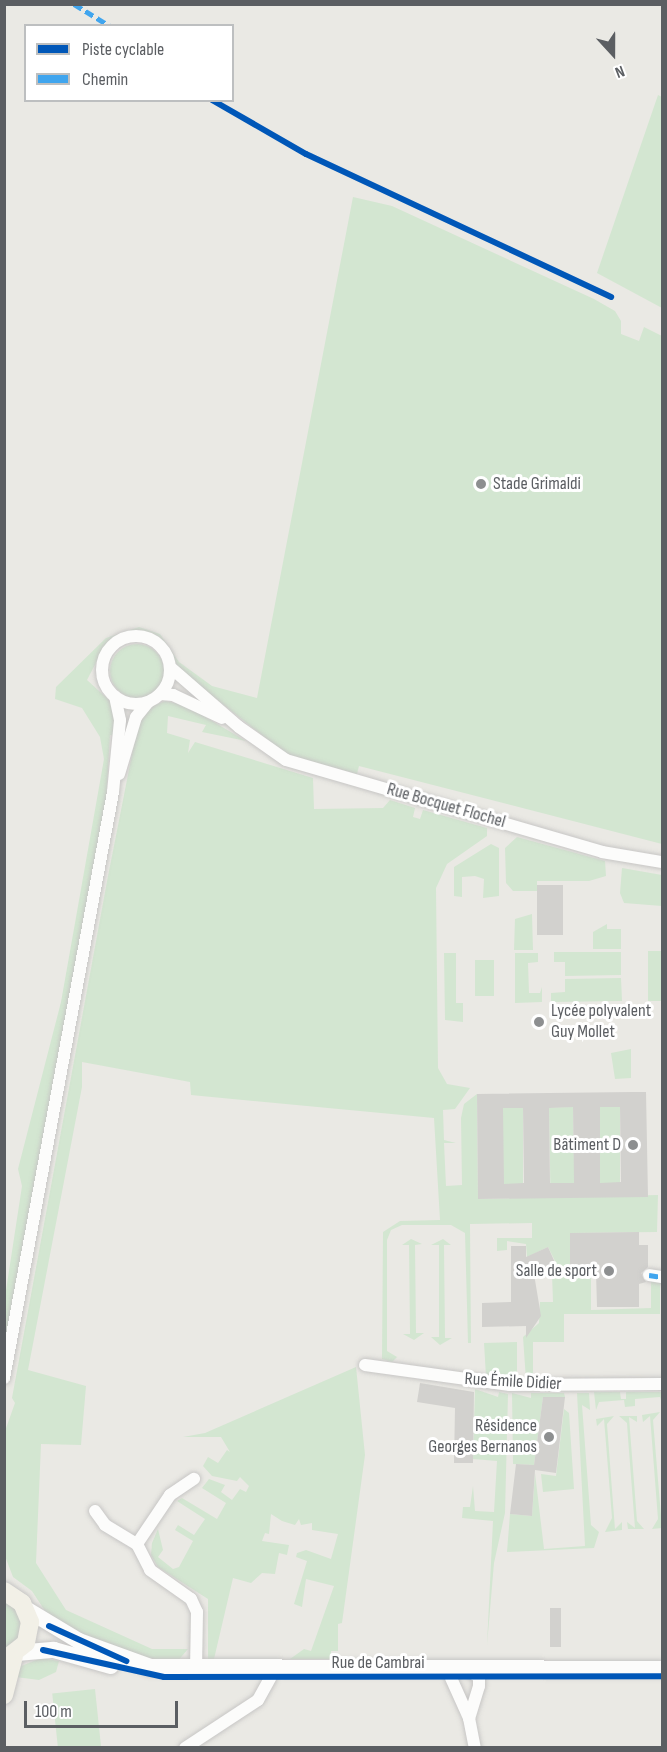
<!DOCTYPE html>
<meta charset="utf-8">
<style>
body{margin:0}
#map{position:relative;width:667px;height:1752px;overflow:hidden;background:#eae9e4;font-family:"Sofia Sans Condensed",sans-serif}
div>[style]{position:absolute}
.green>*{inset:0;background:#d3e6d1;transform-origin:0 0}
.round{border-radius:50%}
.building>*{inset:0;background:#d2d1ce;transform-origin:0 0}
.roads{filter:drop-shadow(0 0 2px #c7c6c5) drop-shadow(0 0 2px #c7c6c5)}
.street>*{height:12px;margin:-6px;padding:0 6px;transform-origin:6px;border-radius:6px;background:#fcfcfb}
.street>.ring{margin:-6px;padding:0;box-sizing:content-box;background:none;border:12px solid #fcfcfb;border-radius:50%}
.secondary>*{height:16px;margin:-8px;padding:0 8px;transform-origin:8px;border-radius:8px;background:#fcfcfb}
.primary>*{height:18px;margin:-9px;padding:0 9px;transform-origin:9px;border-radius:9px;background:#f2f0e7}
.quiet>*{height:4.5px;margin-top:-2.25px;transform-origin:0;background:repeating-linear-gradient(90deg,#40a5ee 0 9px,transparent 0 13.5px)}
.cycleway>*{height:6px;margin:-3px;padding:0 3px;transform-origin:3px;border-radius:3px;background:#0057b8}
.dots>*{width:16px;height:16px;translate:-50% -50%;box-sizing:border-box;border:3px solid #fff;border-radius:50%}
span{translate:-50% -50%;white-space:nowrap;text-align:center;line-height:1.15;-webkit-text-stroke:6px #fff;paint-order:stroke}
.poi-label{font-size:18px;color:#5b5e62}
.left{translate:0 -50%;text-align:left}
.right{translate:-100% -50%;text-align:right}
.street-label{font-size:18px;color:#5b5e62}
.frame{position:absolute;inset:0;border:6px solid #5b5e62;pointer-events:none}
.legend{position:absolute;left:24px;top:24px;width:210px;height:78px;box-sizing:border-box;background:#fff;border:2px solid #bdbfc0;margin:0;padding:8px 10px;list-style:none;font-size:18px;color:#5b5e62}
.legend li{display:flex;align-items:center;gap:12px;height:30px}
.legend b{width:30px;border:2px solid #bdbfc0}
.north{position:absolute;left:583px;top:24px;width:60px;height:60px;-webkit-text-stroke:4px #fff;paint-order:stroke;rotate:159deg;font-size:16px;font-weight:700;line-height:24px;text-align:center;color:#5b5e62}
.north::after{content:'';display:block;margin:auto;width:21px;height:27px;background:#5b5e62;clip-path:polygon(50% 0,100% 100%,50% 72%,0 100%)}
.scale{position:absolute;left:24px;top:1701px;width:154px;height:27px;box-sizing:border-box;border:3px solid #5b5e62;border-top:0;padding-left:8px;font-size:18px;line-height:21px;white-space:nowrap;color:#5b5e62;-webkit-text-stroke:4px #fff;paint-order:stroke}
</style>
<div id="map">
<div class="green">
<i style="clip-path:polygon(658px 95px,662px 97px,662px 308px,597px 273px)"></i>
<i style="clip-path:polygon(353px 197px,392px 206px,594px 299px,615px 311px,621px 321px,621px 334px,639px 341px,644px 327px,662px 336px,662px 844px,359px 766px,357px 774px,287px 755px,176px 667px,161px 640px,143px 632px,119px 636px,101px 653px,87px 680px,110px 701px,115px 712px,114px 736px,110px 735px,106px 803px,5px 1348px,5px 1297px,22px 1186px,18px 1169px,61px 1002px,104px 759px,100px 737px,82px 708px,55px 699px,56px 687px,106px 638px,139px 627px,160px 634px,179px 662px,212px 686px,257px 698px)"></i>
<i class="round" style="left:110px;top:644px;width:54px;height:54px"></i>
<i style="clip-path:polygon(165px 701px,185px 705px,246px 741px,202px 732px,206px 725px,168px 716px,167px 733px,190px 740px,188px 753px,195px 742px,313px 778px,314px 809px,383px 808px,390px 800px,415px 808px,413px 817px,420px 819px,423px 810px,487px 828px,487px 836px,447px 864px,436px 888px,438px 1068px,447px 1084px,470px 1088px,455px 1109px,443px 1110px,444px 1140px,456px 1143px,444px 1143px,446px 1186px,462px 1185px,461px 1118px,464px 1104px,477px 1094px,478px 1199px,658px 1195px,657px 1232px,570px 1233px,570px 1272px,591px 1272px,591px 1310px,651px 1308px,651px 1282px,660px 1278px,660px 1314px,564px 1314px,564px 1342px,533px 1342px,533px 1380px,526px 1380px,523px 1337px,539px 1323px,540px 1302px,553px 1302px,552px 1274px,538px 1273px,556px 1268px,556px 1263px,548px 1247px,527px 1257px,526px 1244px,507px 1241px,507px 1250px,497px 1251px,497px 1238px,532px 1238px,532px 1223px,470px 1224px,471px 1343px,468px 1343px,465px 1233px,451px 1225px,402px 1225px,391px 1230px,387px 1240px,387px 1351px,397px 1357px,392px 1362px,382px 1359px,383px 1232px,400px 1221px,440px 1220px,434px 1118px,191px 1095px,190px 1082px,82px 1062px,82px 1087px,28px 1370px,86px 1386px,81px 1445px,41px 1444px,36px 1563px,66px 1610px,152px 1649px,188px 1649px,176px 1663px,126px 1654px,76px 1631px,45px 1611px,32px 1591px,13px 1577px,5px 1556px,5px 1431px,15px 1403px,12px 1398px,108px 876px,138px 724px,153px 706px)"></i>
<i style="clip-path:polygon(517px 837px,605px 861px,606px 876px,589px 881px,537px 881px,537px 891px,513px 891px,506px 883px,505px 848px)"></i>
<i style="clip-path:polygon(491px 844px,499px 848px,499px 896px,483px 898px,484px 879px,475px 876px,462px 877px,462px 897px,454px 896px,454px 867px)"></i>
<i style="clip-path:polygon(622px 868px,662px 875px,662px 906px,624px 903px,620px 893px)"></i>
<i style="clip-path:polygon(532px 914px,533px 950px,514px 950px,515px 919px)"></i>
<i style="clip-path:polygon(607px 924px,607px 929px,621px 929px,621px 949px,593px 949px,593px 932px)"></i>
<i style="left:662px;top:951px;width:50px;height:14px;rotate:90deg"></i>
<i style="clip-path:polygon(621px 952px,621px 975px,565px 976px,565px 962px,554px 962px,554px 952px)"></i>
<i style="clip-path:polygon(444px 953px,456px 953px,456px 1003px,463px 1003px,463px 1022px,445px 1020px)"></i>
<i style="clip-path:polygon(515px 953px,538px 953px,538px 962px,528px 963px,529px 993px,540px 993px,542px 987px,542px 1002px,515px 1003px)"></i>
<i style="left:475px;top:960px;width:19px;height:36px"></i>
<i style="clip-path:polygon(621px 978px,622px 1001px,551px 1002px,551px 993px,565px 992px,565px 979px)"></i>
<i style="clip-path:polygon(631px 1049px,631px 1078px,615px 1079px,611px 1053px)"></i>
<i style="left:573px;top:1107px;width:76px;height:24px;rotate:89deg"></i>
<i style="left:600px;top:1107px;width:20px;height:76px"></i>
<i style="left:503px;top:1108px;width:20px;height:76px"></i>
<i style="clip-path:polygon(411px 1239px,422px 1244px,415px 1245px,416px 1333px,424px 1333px,414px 1340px,403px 1334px,410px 1334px,409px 1245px,402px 1245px)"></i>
<i style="clip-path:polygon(443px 1239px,451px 1245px,444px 1245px,445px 1338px,452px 1338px,440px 1345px,431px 1337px,439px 1337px,439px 1245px,431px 1245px)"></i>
<i style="clip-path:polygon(517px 1342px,517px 1380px,486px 1376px,484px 1343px)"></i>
<i style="clip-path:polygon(356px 1367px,365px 1455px,342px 1623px,338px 1624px,338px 1651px,331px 1651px,331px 1659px,290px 1659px,304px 1649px,311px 1651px,334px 1586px,306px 1579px,302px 1607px,294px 1604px,307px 1561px,296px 1557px,297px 1553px,306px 1550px,331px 1559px,338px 1534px,312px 1530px,312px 1523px,301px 1525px,299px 1519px,295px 1525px,282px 1521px,271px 1514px,269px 1534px,265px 1533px,262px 1541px,289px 1545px,287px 1555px,279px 1553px,275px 1574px,262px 1573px,251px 1583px,233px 1578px,214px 1659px,208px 1659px,208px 1599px,158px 1567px,151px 1555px,152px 1543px,158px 1529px,163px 1550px,158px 1557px,173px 1569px,179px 1567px,193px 1541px,175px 1530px,178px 1525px,194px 1535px,205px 1519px,177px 1501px,182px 1498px,217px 1519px,226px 1503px,202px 1488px,209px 1479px,225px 1485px,221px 1492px,232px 1500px,240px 1489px,246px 1492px,249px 1486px,240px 1477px,237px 1481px,212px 1476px,203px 1466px,208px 1457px,218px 1463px,227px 1450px,230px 1452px,221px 1437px,183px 1437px,205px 1433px)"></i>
<i style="clip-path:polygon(475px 1389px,498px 1397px,499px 1392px,508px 1394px,505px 1513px,494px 1563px,487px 1645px,493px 1521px,462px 1518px,463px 1507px,470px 1507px,473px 1486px,475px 1511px,494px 1512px,497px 1461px,473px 1459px)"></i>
<i style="clip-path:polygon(594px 1392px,620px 1392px,621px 1399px,626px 1399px,626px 1392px,662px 1392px,662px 1404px,660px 1397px,635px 1399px,635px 1406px,625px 1407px,624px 1400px,599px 1402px,596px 1410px)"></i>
<i style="clip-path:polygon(512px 1393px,531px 1398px,531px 1393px,564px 1393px,565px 1397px,543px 1397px,534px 1465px,513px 1464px)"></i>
<i style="clip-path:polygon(577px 1393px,589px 1393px,590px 1410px,582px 1405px,591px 1525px,599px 1532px,594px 1548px,507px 1552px,510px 1514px,532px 1516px,535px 1473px,544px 1549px,585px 1546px)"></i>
<i style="clip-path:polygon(564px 1409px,569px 1413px,574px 1489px,543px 1492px,541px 1474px,556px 1476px)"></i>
<i style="clip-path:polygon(660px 1412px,653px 1420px,662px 1528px,652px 1529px,658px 1519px,650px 1416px,643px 1422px,642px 1415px)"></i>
<i style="clip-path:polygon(614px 1416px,607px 1424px,611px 1477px,615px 1529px,622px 1522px,622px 1530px,605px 1532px,612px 1518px,604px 1419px,597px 1426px,596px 1419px)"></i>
<i style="clip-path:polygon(619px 1416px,637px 1416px,637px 1422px,629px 1417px,637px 1521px,644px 1529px,628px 1529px,627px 1522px,635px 1528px,628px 1438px,627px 1423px)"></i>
<i style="clip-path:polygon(4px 1597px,16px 1604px,24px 1636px,4px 1656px)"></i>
<i style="clip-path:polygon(41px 1658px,59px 1661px,56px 1672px,39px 1680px,16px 1677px,19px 1667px)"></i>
<i style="left:95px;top:1689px;width:58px;height:43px;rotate:84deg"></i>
</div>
<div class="building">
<i style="left:537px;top:885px;width:26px;height:50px"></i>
<i style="clip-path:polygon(evenodd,632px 1092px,646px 1092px,648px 1197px,478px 1199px,477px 1094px,632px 1092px,573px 1107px,574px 1183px,550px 1183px,549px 1108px,573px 1107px,632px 1092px,600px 1107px,620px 1107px,621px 1182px,600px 1183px,600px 1107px,632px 1092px,503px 1108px,523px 1108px,524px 1183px,504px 1184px,503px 1108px)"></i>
<i style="clip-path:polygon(639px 1232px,639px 1245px,648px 1245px,648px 1267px,641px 1273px,646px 1282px,639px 1284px,639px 1307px,597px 1307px,596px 1272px,570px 1272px,570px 1233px)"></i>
<i style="clip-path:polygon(511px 1246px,526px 1246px,526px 1257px,548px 1247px,557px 1267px,534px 1274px,541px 1316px,526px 1338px,526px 1326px,482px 1327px,482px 1303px,511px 1302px)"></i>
<i style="clip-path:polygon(420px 1383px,474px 1392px,473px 1463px,454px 1463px,455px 1408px,417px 1402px)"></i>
<i style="clip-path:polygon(543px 1397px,565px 1397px,556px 1473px,535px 1470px,532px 1516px,510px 1514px,516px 1464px,534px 1465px)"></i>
<i style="left:550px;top:1608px;width:11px;height:39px"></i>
</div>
<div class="roads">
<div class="street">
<i class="ring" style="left:102px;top:636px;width:56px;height:56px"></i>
<i style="left:170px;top:667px;width:91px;rotate:41deg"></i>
<i style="left:239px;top:727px;width:57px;rotate:35.1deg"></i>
<i style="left:286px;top:760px;width:329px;rotate:16.2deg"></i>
<i style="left:602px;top:852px;width:61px;rotate:9.5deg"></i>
<i style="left:160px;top:694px;width:13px;rotate:4deg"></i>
<i style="left:173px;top:695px;width:54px;rotate:25.1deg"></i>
<i style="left:119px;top:774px;width:59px;rotate:-73.4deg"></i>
<i style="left:136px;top:717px;width:19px;rotate:-51deg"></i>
<i style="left:649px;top:1275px;width:13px;rotate:9deg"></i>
<i style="left:365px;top:1365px;width:146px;rotate:7.9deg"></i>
<i style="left:510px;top:1385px;width:152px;rotate:-0.4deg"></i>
<i style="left:4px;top:1378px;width:596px;rotate:-79.46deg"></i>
<i style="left:113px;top:792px;width:72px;rotate:-84.4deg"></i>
<i style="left:120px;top:720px;width:24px;rotate:-102deg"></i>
<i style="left:95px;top:1511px;width:17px;rotate:54deg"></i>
<i style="left:105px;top:1525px;width:37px;rotate:31deg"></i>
<i style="left:137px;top:1544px;width:29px;rotate:63deg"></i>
<i style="left:150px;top:1570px;width:50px;rotate:35.3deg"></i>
<i style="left:191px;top:1599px;width:14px;rotate:65deg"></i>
<i style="left:197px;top:1612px;width:57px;rotate:91deg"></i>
<i style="left:137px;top:1544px;width:59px;rotate:-56deg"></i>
<i style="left:170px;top:1495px;width:29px;rotate:-34deg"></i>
<i style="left:467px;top:1670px;width:14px;rotate:30deg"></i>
<i style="left:479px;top:1677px;width:9px;rotate:90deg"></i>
<i style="left:479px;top:1686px;width:34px;rotate:107deg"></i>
<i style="left:451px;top:1678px;width:44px;rotate:65.8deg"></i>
<i style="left:469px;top:1718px;width:31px;rotate:79deg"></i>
<i style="left:185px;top:1748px;width:87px;rotate:-33.3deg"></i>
<i style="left:258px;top:1700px;width:26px;rotate:-61deg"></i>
</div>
<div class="secondary">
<i style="left:26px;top:1609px;width:62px;rotate:31.1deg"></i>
<i style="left:79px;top:1641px;width:77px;rotate:19.9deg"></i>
<i style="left:151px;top:1667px;width:511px;rotate:0.22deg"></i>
<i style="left:17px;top:1653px;width:37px;rotate:-5deg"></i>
<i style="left:54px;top:1650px;width:59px;rotate:15.7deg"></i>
</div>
<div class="primary">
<i style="left:4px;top:1591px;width:22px;rotate:34deg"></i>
<i style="left:22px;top:1603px;width:21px;rotate:67deg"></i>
<i style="left:30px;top:1622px;width:21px;rotate:101deg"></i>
<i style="left:26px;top:1643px;width:28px;rotate:142deg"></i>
<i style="left:4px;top:1695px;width:40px;rotate:-75.6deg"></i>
</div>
</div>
<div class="quiet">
<i style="left:74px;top:4px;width:42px;rotate:31.4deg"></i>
<i style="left:649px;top:1275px;width:13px;rotate:9deg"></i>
</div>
<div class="cycleway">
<i style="left:212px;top:100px;width:108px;rotate:29.9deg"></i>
<i style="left:306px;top:154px;width:337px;rotate:25.1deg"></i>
<i style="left:49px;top:1626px;width:85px;rotate:24.4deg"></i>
<i style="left:43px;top:1650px;width:124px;rotate:12.6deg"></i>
<i style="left:164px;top:1677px;width:498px;rotate:-0.1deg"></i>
</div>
<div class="dots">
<i style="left:481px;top:484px;background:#8d8f90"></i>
<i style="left:539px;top:1022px;background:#8d8f90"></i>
<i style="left:633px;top:1145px;background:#8d8f90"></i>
<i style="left:609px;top:1271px;background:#8d8f90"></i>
<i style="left:549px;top:1437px;background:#8d8f90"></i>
</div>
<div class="poi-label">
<span class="left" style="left:493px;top:484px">Stade Grimaldi</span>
<span class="left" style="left:551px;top:1022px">Lycée polyvalent<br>Guy Mollet</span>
<span class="right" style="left:621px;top:1145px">Bâtiment D</span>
<span class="right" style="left:597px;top:1271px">Salle de sport</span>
<span class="right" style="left:537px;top:1437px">Résidence<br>Georges Bernanos</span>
</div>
<div class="street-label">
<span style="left:446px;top:806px;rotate:16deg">Rue Bocquet Flochel</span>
<span style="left:513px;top:1382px;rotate:3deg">Rue Émile Didier</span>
<span style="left:378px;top:1663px">Rue de Cambrai</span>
</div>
<div class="frame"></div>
<ul class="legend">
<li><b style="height:8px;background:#0057b8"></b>Piste cyclable</li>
<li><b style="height:8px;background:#40a5ee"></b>Chemin</li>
</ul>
<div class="north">N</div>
<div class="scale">100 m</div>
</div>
